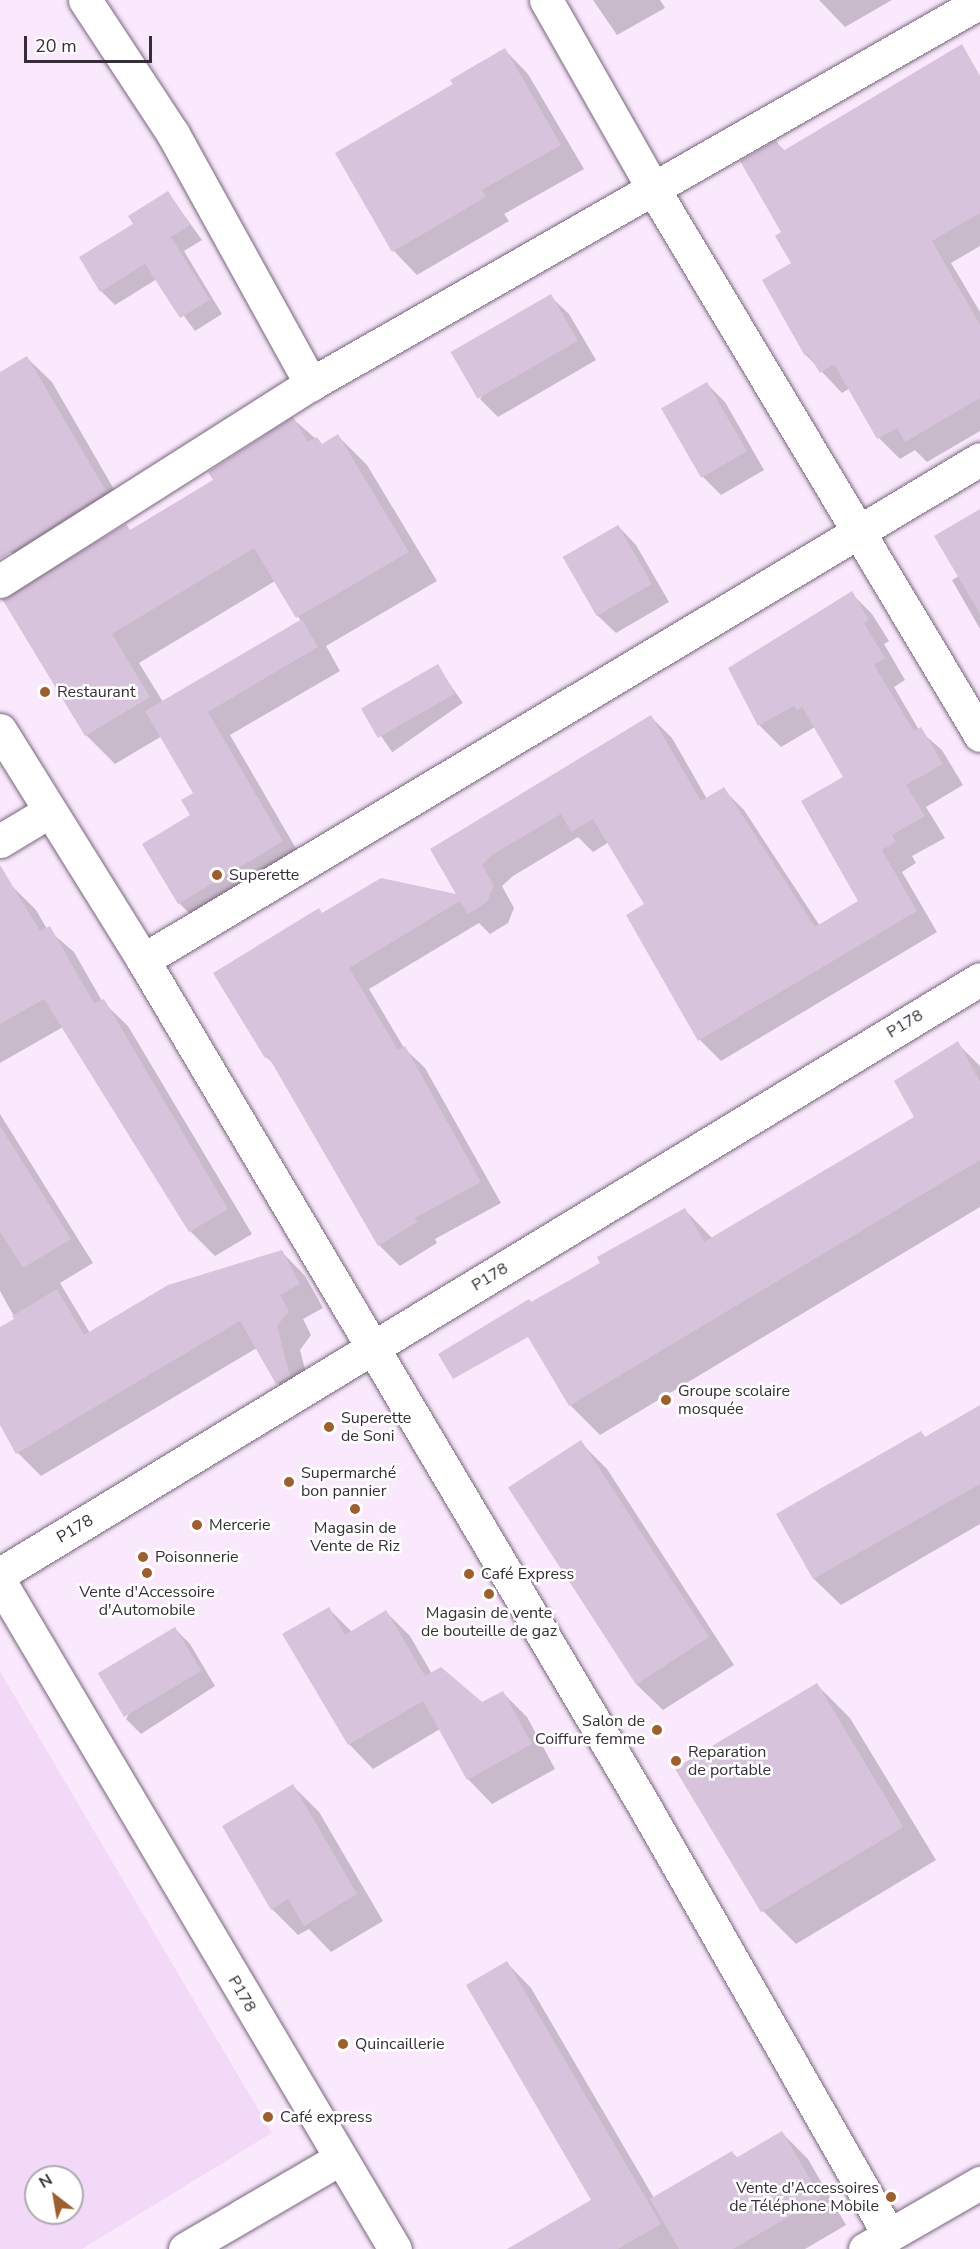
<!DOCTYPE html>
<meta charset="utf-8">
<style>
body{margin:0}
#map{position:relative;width:980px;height:2249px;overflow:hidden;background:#fae9fd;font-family:"Nunito Sans",sans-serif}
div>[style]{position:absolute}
.built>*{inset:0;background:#f3d9f8}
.shadow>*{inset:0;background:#0003;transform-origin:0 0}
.building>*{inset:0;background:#d7c3db;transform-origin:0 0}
.roads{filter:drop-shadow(0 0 2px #78667c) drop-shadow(0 0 2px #78667c)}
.minor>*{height:33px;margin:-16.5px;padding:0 16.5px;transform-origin:16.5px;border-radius:16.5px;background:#fff}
.dots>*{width:16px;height:16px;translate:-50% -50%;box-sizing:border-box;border:3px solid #fff;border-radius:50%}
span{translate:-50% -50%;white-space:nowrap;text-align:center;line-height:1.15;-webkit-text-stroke:5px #fff;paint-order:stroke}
.poi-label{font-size:16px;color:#352d37}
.left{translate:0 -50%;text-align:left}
.right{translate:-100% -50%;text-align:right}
.street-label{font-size:16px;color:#352d37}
.north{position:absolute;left:24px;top:2165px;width:60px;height:60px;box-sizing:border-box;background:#fff;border:2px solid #aeabaf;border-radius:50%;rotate:329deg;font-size:16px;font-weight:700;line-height:24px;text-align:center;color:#352d37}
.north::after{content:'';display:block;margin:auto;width:21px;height:27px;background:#a05e2b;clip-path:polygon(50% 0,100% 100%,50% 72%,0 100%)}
.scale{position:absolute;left:24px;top:36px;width:128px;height:27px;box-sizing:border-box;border:3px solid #352d37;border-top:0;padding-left:8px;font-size:18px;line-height:21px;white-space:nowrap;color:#352d37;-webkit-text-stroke:4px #fff;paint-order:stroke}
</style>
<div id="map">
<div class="built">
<i style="clip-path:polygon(evenodd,0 1671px,272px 2133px,82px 2249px,0 2249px,0 1671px,36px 2177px,72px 2177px,72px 2213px,36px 2213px,36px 2177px)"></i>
</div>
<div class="shadow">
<i style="clip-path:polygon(593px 0,660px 0,665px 8px,617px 35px)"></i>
<i style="clip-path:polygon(819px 0,892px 0,845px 27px)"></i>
<i style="clip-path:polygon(505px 50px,528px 74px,584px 169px,504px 214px,509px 221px,417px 275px,394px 251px,455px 85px)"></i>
<i style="clip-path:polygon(976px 70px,980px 76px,980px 246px,951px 263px,980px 312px,980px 431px,927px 462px,915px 450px,900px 459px,879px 438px,850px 388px,842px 393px,806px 355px,764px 280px,793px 264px,783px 233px,776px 142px,785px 151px)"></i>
<i style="clip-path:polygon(168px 193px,202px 240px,184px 251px,222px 314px,195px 331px,157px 279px,115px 305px,101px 291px,81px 258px,135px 224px)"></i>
<i style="clip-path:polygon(550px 296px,569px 314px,596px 360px,498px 417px,480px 399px)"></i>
<i style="clip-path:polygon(27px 358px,52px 382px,130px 517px,33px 578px,0 540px,0 374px)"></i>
<i style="clip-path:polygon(706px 383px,725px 402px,764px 470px,721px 495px,702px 476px,663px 408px)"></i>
<i style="clip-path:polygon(evenodd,293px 419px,323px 445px,338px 436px,367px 465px,437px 581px,326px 646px,340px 671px,230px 735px,305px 864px,202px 926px,179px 903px,195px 794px,162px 736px,115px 764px,86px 735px,131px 531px,215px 481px,293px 419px,275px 581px,301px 621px,163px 702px,139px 663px,275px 581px)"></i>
<i style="clip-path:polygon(980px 512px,980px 629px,952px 580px,959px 576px)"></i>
<i style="clip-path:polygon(618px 526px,636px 545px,669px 602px,616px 633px,597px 615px,565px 558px)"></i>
<i style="clip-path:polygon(851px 593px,872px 614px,889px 641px,884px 644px,905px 680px,894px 687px,919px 730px,942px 750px,963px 785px,926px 807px,945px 838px,912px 856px,916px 863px,902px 872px,937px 932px,721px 1061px,700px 1040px,646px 904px,609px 842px,593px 852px,578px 837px,513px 876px,502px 886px,514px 908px,508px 923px,490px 934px,479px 923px,369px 989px,404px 1048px,425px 1068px,501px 1203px,435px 1239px,437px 1243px,400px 1266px,379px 1245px,276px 1066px,266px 1057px,323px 914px,459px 897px,432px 850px,651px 717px,672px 738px,707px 799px,723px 789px,744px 810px,820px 926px,860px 901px,845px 777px,815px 727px,781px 747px,760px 726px,730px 668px)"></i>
<i style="left:437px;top:666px;width:45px;height:86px;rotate:55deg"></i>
<i style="clip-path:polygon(11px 885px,36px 910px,47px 929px,74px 952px,102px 1001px,128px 1026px,252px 1234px,215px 1256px,190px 1231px,63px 1027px,0 1063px,0 891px)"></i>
<i style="clip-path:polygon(957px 1043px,980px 1066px,980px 1207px,600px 1435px,570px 1405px,602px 1264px,685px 1210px,713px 1239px,916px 1117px)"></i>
<i style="clip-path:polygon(0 1114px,93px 1263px,60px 1283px,90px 1333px,282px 1252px,305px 1276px,323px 1308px,303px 1319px,311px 1335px,300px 1350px,313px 1400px,301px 1407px,278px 1383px,257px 1348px,41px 1476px,18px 1453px,0 1422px,0 1329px,16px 1320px,0 1291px)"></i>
<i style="clip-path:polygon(980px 1406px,980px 1524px,841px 1605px,814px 1579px,778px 1514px,921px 1433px,926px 1438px)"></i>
<i style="clip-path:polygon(580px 1442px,607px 1469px,734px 1665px,663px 1710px,636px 1684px)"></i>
<i style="clip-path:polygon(329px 1609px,352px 1632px,386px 1612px,410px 1636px,432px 1674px,482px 1704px,503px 1693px,527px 1717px,555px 1769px,492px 1804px,468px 1779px,440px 1729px,373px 1769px,349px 1744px)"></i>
<i style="clip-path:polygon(175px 1629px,190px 1644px,215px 1686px,141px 1734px,126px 1719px)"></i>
<i style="clip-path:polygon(817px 1685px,850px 1718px,936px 1860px,796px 1944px,763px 1911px)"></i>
<i style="clip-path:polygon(293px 1786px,319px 1812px,383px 1921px,331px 1952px,309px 1929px,298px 1935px,272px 1909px)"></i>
<i style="clip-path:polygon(507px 1963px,531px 1988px,654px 2198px,732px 2153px,738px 2158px,782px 2133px,808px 2159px,846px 2225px,805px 2249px,510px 2249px,593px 2200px)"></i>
</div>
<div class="building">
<i style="clip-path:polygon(962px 44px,980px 76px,980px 213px,932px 241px,980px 325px,980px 398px,905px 442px,897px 428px,877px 439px,834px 364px,820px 373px,808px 354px,805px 356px,762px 280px,791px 263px,775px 236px,781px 232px,740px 161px,776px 140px,783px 151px)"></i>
<i style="clip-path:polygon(505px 48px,561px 145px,482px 190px,486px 197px,392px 252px,335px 153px,453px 84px,450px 80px)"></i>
<i style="clip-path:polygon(168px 191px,190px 225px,171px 237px,210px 300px,180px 318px,145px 264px,100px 292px,79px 257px,133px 224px,128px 216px)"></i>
<i style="left:551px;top:294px;width:54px;height:116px;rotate:60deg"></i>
<i style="clip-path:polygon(27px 356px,106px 491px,0 559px,0 372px)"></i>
<i style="left:707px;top:382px;width:80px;height:53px;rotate:60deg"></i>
<i style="clip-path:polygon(293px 417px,308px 442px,317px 437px,322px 444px,338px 434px,409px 552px,296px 618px,254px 548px,112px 634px,150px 697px,85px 736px,2px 599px,126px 524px,130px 530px,213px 480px,208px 472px)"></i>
<i style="clip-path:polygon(980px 509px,980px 614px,934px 536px)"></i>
<i style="left:618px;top:525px;width:68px;height:64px;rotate:60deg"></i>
<i style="clip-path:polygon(852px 591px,869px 620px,864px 623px,885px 658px,874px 665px,914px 731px,921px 727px,943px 764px,906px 785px,925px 816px,892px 835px,896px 842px,882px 850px,917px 911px,698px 1041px,626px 915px,644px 904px,593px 819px,571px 832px,561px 814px,492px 855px,482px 865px,494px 886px,487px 902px,468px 914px,460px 901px,349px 968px,398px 1050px,405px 1046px,481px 1182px,415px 1218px,417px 1222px,378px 1246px,268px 1056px,265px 1058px,213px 973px,319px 908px,322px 913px,381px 878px,456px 894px,430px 849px,651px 715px,701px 801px,724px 787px,815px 927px,858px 901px,801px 801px,843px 777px,802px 707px,797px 710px,794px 706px,758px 726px,728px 668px)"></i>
<i style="clip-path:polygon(302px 619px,318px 647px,208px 712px,283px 841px,178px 904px,142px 844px,190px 815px,181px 800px,193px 793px,145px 711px)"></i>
<i style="left:438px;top:664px;width:34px;height:89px;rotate:60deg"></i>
<i style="clip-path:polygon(0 865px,40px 931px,50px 926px,94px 1003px,104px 999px,228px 1209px,189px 1232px,44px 999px,0 1024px)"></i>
<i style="clip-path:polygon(958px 1041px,980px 1082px,980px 1160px,569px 1406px,528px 1337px,453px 1379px,438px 1354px,529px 1299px,531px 1302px,600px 1263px,597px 1257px,685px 1208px,704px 1242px,914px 1117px,894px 1081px)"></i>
<i style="clip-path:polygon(0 1126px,71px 1239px,23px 1268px,0 1232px)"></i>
<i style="clip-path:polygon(282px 1250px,300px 1284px,280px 1295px,289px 1311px,277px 1326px,290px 1376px,276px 1384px,240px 1321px,16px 1454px,0 1425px,0 1327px,14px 1319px,12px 1316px,57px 1289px,84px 1335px,168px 1285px)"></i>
<i style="clip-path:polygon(980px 1405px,980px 1484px,813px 1579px,776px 1514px,921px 1431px,925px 1437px)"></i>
<i style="left:581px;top:1440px;width:235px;height:87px;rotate:57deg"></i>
<i style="clip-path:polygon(329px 1607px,345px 1635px,386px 1610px,425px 1676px,441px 1667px,482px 1702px,503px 1691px,532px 1744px,467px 1780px,423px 1701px,348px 1745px,282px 1634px)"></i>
<i style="left:175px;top:1627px;width:51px;height:90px;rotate:59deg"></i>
<i style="left:817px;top:1683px;width:168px;height:166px;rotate:59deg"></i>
<i style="clip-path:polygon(293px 1784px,357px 1894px,304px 1926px,288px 1899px,271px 1910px,222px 1826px)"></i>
<i style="clip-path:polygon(507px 1961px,661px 2224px,618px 2249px,507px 2249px,591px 2200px,466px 1985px)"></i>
<i style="clip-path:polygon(782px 2131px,821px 2198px,733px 2249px,679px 2249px,650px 2199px,732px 2151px,736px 2158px)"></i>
</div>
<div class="roads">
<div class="minor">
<i style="left:85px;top:0;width:160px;rotate:56.7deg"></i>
<i style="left:173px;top:134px;width:286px;rotate:61.1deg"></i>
<i style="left:546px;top:0;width:219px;rotate:60.4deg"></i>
<i style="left:654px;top:190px;width:635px;rotate:59.11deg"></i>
<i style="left:0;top:581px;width:368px;rotate:-32.4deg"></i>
<i style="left:311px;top:384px;width:770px;rotate:-29.73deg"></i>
<i style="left:0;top:730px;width:271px;rotate:58.1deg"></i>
<i style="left:143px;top:960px;width:987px;rotate:59.35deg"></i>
<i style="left:646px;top:1809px;width:489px;rotate:60.3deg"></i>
<i style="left:0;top:841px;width:58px;rotate:-31deg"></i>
<i style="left:143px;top:960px;width:975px;rotate:-30.9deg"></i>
<i style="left:0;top:1574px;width:1146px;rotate:-31.26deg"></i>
<i style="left:0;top:1582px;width:775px;rotate:59.37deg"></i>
<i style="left:185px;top:2249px;width:178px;rotate:-30.3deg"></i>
<i style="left:865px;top:2249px;width:133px;rotate:-29.9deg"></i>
</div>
</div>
<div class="dots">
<i style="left:45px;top:692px;background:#a05e2b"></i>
<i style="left:217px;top:875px;background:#a05e2b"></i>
<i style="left:666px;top:1400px;background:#a05e2b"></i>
<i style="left:329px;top:1427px;background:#a05e2b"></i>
<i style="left:289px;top:1482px;background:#a05e2b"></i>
<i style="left:355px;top:1509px;background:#a05e2b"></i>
<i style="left:197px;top:1525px;background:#a05e2b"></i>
<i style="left:143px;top:1557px;background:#a05e2b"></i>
<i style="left:147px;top:1573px;background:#a05e2b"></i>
<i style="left:469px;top:1574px;background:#a05e2b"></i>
<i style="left:489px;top:1594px;background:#a05e2b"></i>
<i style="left:657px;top:1730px;background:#a05e2b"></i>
<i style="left:676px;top:1761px;background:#a05e2b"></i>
<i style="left:343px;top:2044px;background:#a05e2b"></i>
<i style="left:268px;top:2117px;background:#a05e2b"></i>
<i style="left:891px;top:2197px;background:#a05e2b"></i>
</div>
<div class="poi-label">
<span class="left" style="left:57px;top:692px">Restaurant</span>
<span class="left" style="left:229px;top:875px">Superette</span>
<span class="left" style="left:678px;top:1400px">Groupe scolaire<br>mosquée</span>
<span class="left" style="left:341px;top:1427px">Superette<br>de Soni</span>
<span class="left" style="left:301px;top:1482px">Supermarché<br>bon pannier</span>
<span class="left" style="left:209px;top:1525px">Mercerie</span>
<span style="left:355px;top:1537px">Magasin de<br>Vente de Riz</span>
<span class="left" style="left:155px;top:1557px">Poisonnerie</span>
<span class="left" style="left:481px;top:1574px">Café Express</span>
<span style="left:147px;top:1601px">Vente d'Accessoire<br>d'Automobile</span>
<span style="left:489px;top:1622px">Magasin de vente<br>de bouteille de gaz</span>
<span class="right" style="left:645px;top:1730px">Salon de<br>Coiffure femme</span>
<span class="left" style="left:688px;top:1761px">Reparation<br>de portable</span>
<span class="left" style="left:355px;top:2044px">Quincaillerie</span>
<span class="left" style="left:280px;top:2117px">Café express</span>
<span class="right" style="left:879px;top:2197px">Vente d'Accessoires<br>de Téléphone Mobile</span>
</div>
<div class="street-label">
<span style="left:905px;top:1024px;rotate:-31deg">P178</span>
<span style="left:490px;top:1277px;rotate:-31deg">P178</span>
<span style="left:75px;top:1529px;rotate:-31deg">P178</span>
<span style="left:242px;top:1994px;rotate:60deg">P178</span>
</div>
<div class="north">N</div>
<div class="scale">20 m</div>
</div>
